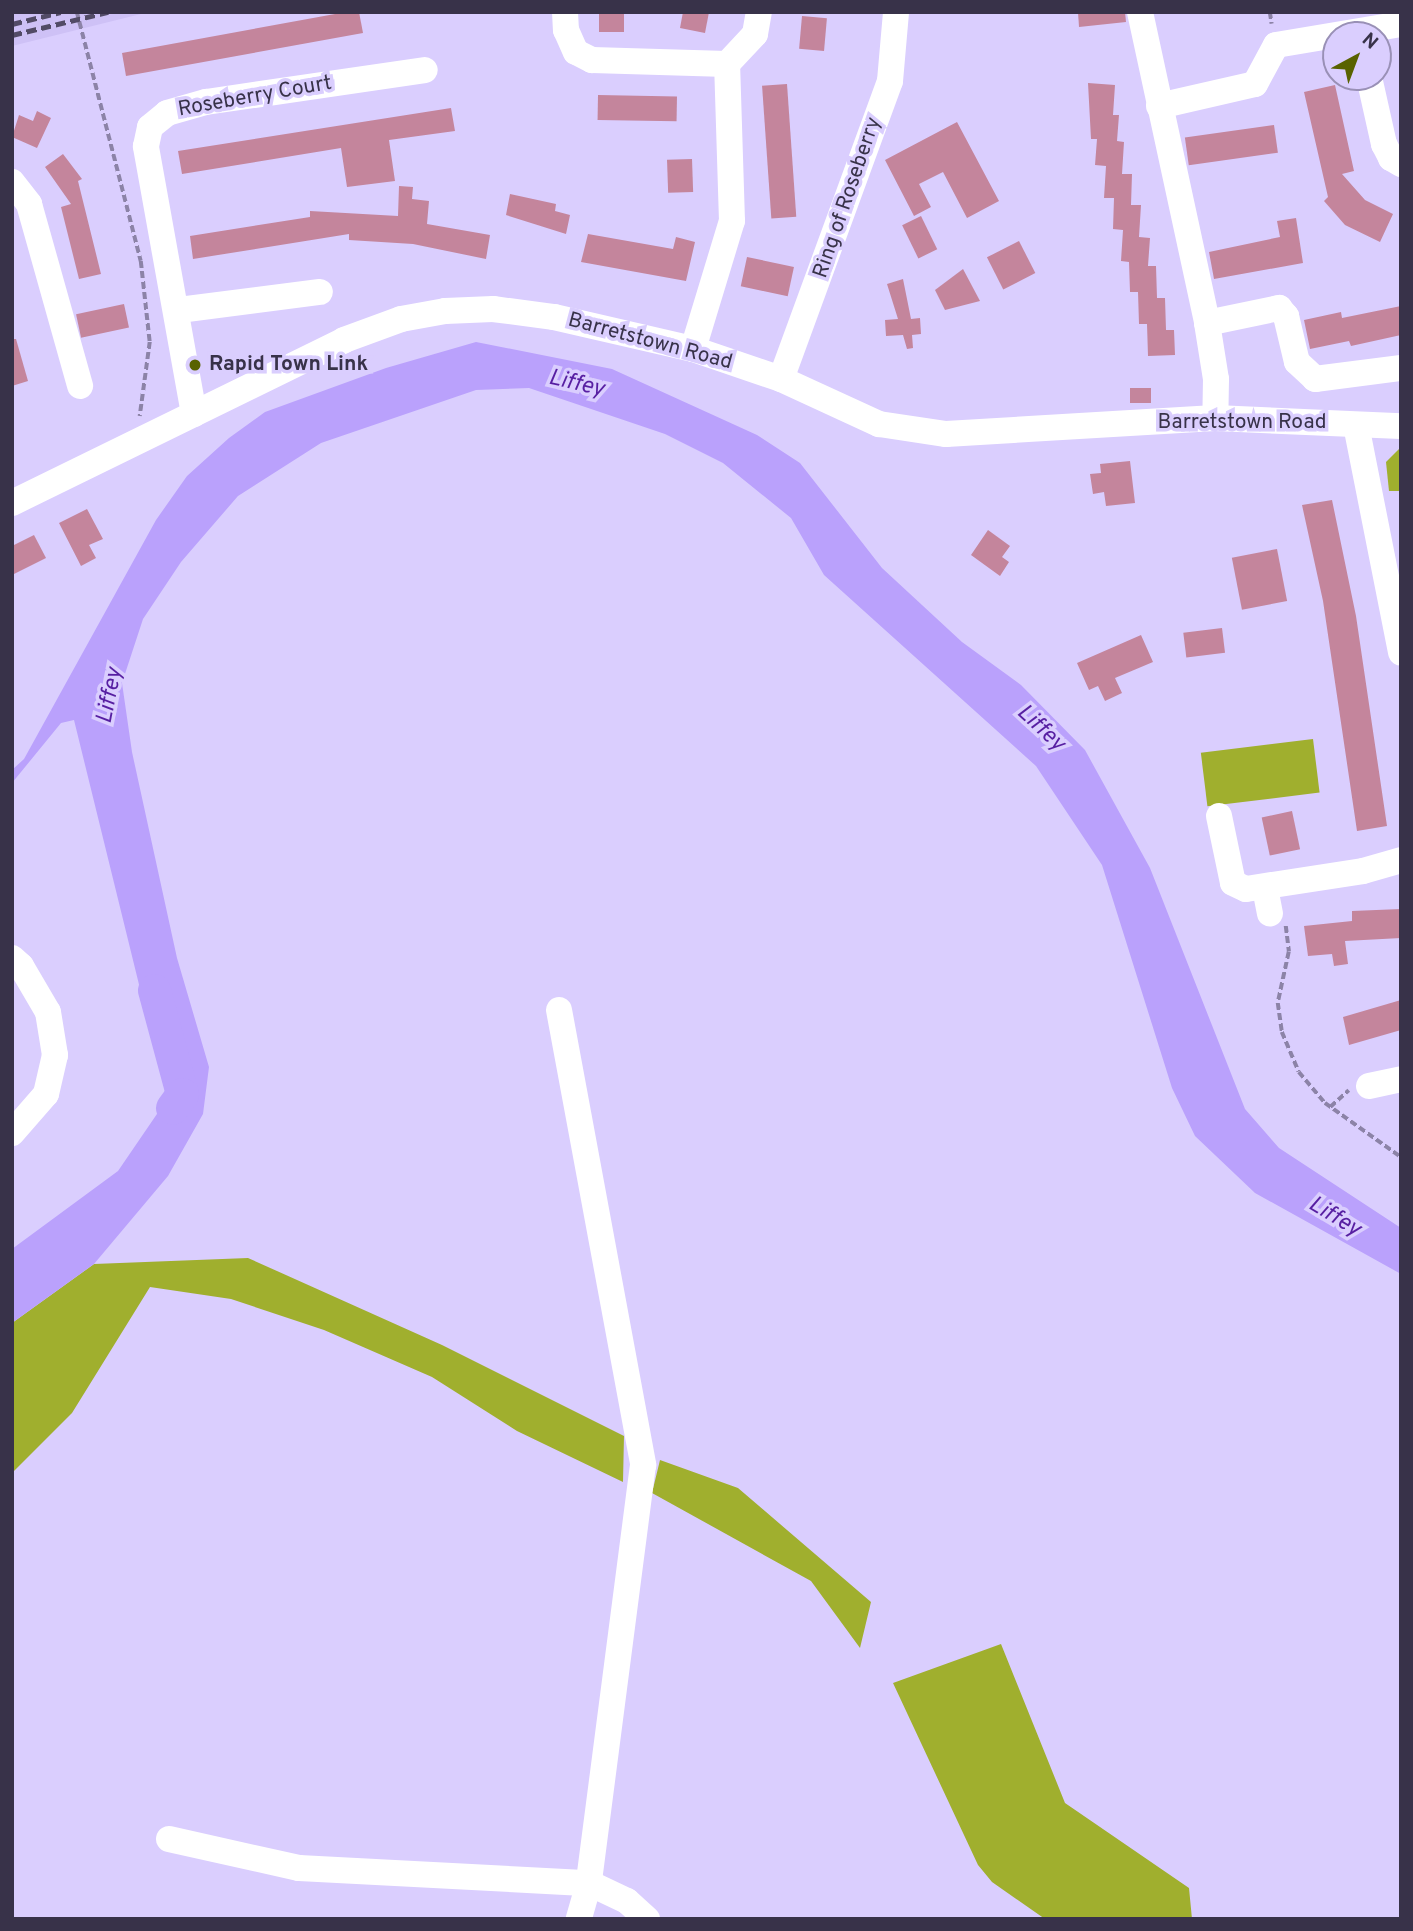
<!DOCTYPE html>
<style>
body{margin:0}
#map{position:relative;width:1413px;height:1931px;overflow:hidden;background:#dacefe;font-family:Overpass,sans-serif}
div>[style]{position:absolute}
.built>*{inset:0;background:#cec1f6}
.green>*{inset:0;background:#a0af2e;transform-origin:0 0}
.water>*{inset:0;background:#baa1fc}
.river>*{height:33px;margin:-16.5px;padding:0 16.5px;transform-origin:16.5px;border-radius:16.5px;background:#baa1fc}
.building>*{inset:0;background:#c4859c;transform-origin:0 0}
.path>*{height:3.5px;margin-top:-1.75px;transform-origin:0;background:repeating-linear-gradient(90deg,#8c83a7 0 7px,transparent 0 10.5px)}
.minor>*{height:26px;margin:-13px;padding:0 13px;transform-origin:13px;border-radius:13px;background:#fff}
.rail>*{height:5px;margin-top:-2.5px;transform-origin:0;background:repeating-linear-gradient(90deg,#524b66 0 10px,transparent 0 15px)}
.dots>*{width:19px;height:19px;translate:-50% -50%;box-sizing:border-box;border:4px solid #dacefe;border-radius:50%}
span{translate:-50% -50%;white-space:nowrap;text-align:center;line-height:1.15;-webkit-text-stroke:7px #dacefe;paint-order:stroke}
.street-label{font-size:21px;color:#383249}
.poi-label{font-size:21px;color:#383249;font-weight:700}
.left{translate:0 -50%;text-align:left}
.water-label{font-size:23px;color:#571fa2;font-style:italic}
.frame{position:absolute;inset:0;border:14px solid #383249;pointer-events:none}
.north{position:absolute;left:1322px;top:21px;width:70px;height:70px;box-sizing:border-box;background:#dacefe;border:2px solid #9990b6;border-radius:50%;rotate:41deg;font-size:19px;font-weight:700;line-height:28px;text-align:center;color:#383249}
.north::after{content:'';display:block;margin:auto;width:24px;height:32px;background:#596200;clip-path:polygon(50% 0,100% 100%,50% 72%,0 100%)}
</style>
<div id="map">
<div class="built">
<i style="clip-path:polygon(12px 12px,149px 12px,12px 46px)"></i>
</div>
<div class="green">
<i style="clip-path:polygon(1401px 447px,1401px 491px,1389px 491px,1386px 462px)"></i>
<i style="left:1313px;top:739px;width:54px;height:113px;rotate:83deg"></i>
<i style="clip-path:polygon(248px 1258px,442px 1345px,624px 1436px,623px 1482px,517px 1431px,432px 1377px,324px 1330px,231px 1299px,150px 1287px,72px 1413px,12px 1473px,12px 1323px,94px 1264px)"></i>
<i style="clip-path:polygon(660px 1460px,738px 1488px,871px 1602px,860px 1648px,811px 1581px,652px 1493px)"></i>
<i style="clip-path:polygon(1001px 1644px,1065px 1803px,1189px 1888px,1192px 1919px,1045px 1919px,992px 1882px,978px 1865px,893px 1683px)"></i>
</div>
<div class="water">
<i style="clip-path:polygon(476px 342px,612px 369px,757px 435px,800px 463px,882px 568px,962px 642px,1021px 685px,1085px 750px,1150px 868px,1245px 1109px,1279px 1148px,1401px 1228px,1401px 1274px,1255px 1193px,1195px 1136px,1172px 1088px,1102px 865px,1036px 766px,824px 575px,791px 518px,723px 463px,665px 434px,529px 388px,476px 390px,321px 443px,238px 496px,181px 562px,143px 619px,122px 683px,132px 752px,177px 958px,209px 1067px,203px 1114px,168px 1176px,94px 1264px,12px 1323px,12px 1249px,118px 1171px,159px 1111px,179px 1055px,172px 1040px,146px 1013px,74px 720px,61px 723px,12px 783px,12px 770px,24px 759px,156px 520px,187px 476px,229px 438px,265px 412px,386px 368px)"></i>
</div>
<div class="river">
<i style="left:154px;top:990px;width:108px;rotate:74.9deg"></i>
<i style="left:182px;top:1094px;width:17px;rotate:126deg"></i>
</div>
<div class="building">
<i style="clip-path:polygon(346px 12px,359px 12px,363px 33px,126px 76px,122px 53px)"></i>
<i style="left:599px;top:12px;width:25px;height:20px"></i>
<i style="clip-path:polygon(683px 12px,709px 12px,705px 33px,680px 28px)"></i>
<i style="clip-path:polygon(1078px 12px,1125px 12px,1126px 22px,1079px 27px)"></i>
<i style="left:802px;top:16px;width:25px;height:33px;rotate:5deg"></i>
<i style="clip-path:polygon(1088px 83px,1115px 85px,1113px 115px,1119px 115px,1117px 141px,1124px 142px,1122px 174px,1132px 174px,1131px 205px,1141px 205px,1139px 237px,1150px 238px,1148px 266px,1156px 266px,1157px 298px,1165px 298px,1166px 330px,1174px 330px,1175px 355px,1148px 356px,1147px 324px,1139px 324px,1138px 292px,1130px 292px,1129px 262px,1121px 261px,1123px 230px,1113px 229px,1114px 198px,1104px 198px,1106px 166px,1095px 165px,1097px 139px,1091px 139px)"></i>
<i style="left:787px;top:84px;width:133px;height:25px;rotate:86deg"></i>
<i style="clip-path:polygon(1335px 85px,1354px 171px,1342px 174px,1365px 200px,1393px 214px,1380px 242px,1345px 225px,1324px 201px,1328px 197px,1304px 92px)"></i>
<i style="left:598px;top:95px;width:79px;height:25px;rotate:1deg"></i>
<i style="clip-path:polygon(451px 108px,455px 131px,389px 140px,395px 181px,347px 187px,341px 148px,182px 174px,178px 151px)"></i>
<i style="clip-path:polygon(37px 111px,51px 118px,37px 148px,12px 137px,19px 115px,33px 121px)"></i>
<i style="clip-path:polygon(957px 122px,999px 201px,967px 218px,943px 172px,919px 184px,931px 207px,914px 216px,885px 160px)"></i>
<i style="left:1274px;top:125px;width:28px;height:90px;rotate:82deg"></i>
<i style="clip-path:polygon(63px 154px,82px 179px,78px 181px,101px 274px,79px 279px,61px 207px,71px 204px,45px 167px)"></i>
<i style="left:692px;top:159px;width:33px;height:25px;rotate:88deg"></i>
<i style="clip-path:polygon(399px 186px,413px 187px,412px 199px,429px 201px,427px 224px,490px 235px,486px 259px,413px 244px,349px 240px,349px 234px,193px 259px,190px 236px,310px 217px,310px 211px,398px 216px)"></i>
<i style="clip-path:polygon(510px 194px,556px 204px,555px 211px,570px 215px,566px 234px,506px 215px)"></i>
<i style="left:921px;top:216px;width:37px;height:21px;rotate:64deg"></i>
<i style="clip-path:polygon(1296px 218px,1303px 263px,1214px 279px,1209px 252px,1280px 237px,1277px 221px)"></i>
<i style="clip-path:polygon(588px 234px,673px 249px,676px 237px,695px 242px,686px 281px,581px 262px)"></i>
<i style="left:1019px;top:241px;width:36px;height:36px;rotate:63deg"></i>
<i style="left:747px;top:257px;width:48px;height:30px;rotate:12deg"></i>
<i style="clip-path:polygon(963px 269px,980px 301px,945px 310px,935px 290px)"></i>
<i style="clip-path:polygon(903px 279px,911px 319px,920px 318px,921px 334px,912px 335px,913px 348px,907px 349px,903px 335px,886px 336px,885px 320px,898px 319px,887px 284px)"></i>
<i style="left:124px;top:304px;width:24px;height:49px;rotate:78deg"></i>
<i style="clip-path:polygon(1401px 306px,1401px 335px,1351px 346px,1349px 341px,1310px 349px,1304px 320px,1341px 312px,1342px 318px)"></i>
<i style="clip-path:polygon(12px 339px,16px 339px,28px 381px,12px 386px)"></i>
<i style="left:1151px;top:388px;width:15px;height:21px;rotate:90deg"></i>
<i style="clip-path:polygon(1130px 461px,1135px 503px,1106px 506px,1104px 492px,1093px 494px,1090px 474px,1101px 473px,1100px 464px)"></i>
<i style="clip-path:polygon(1332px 500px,1356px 616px,1387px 826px,1357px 831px,1323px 601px,1302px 505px)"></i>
<i style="clip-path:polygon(87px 509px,103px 539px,89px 545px,96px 558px,81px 566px,59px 523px)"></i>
<i style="clip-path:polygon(988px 530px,1010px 546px,1002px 557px,1009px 562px,1000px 576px,971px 555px)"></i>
<i style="clip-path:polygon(34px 535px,46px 558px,12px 575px,12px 546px)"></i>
<i style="left:1277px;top:549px;width:53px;height:46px;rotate:79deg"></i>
<i style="left:1222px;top:628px;width:25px;height:39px;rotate:83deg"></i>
<i style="clip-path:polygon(1141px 635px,1153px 662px,1115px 678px,1122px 693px,1105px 701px,1098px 686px,1089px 690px,1077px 663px)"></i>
<i style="left:1292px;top:811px;width:39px;height:31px;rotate:78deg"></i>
<i style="clip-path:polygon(1401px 909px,1401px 938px,1345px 941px,1348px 964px,1334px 966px,1332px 954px,1308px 956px,1304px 926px,1352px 921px,1352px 911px)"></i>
<i style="clip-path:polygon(1401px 1000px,1401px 1030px,1349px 1045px,1343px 1017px)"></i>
</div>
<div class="path">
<i style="left:77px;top:12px;width:257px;rotate:75.6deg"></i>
<i style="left:141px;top:261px;width:81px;rotate:83.7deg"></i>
<i style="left:150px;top:342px;width:75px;rotate:97.7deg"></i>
<i style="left:1270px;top:12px;width:12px;rotate:81deg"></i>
<i style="left:1286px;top:926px;width:26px;rotate:83deg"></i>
<i style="left:1289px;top:952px;width:52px;rotate:102.2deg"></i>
<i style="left:1278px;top:1003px;width:29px;rotate:82deg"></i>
<i style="left:1282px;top:1032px;width:43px;rotate:67deg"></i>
<i style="left:1299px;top:1072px;width:40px;rotate:50deg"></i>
<i style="left:1325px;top:1103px;width:93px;rotate:35.4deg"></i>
<i style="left:1330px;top:1107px;width:25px;rotate:-42deg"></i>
</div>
<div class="minor">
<i style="left:565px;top:12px;width:18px;rotate:87deg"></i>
<i style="left:566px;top:30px;width:24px;rotate:66deg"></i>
<i style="left:576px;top:52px;width:18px;rotate:27deg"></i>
<i style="left:592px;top:60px;width:135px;rotate:1.7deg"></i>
<i style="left:1140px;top:12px;width:318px;rotate:77.8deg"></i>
<i style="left:1207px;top:323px;width:57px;rotate:80.9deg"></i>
<i style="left:1216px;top:379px;width:39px;rotate:91deg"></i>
<i style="left:1369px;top:77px;width:69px;rotate:77.4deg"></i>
<i style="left:1384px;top:144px;width:16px;rotate:63deg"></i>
<i style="left:1391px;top:158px;width:12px;rotate:31deg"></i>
<i style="left:1159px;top:106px;width:98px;rotate:-12.9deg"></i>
<i style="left:1255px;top:84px;width:44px;rotate:-61.7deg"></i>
<i style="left:1276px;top:45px;width:127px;rotate:-9.5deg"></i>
<i style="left:12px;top:182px;width:28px;rotate:52deg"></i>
<i style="left:29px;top:204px;width:189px;rotate:74.3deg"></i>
<i style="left:179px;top:310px;width:142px;rotate:-7.3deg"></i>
<i style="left:1207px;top:323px;width:74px;rotate:-11.8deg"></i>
<i style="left:1279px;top:308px;width:11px;rotate:49deg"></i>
<i style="left:1286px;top:316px;width:47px;rotate:76.6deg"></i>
<i style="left:1297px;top:362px;width:25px;rotate:43deg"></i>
<i style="left:1315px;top:379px;width:87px;rotate:-7.3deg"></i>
<i style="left:693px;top:349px;width:134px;rotate:-73.1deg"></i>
<i style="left:732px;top:221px;width:157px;rotate:-91.8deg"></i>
<i style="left:727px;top:64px;width:41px;rotate:-47deg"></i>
<i style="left:755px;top:34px;width:22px;rotate:-80deg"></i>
<i style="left:781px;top:379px;width:317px;rotate:-69.9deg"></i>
<i style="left:890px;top:81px;width:69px;rotate:-85deg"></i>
<i style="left:194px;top:414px;width:272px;rotate:-100.2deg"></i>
<i style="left:146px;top:146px;width:19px;rotate:-78deg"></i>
<i style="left:150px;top:127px;width:22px;rotate:-39deg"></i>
<i style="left:167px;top:113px;width:41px;rotate:-15.8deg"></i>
<i style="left:206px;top:102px;width:221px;rotate:-8.3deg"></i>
<i style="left:1356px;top:425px;width:232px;rotate:78.8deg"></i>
<i style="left:12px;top:503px;width:370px;rotate:-26.1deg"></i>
<i style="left:344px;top:340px;width:61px;rotate:-20.2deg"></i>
<i style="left:401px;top:319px;width:45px;rotate:-10.3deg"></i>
<i style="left:445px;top:311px;width:48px;rotate:-2.4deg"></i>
<i style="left:493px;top:309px;width:62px;rotate:7.5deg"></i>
<i style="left:554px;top:317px;width:143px;rotate:13deg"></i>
<i style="left:693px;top:349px;width:93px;rotate:18.8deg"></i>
<i style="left:781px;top:379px;width:108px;rotate:24.7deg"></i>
<i style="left:879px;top:424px;width:68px;rotate:8.5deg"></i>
<i style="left:946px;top:434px;width:269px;rotate:-3.4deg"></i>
<i style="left:1215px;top:418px;width:186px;rotate:2.5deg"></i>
<i style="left:1219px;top:816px;width:68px;rotate:78.2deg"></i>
<i style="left:1233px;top:883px;width:14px;rotate:25deg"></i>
<i style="left:1246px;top:889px;width:118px;rotate:-8.7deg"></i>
<i style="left:1363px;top:871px;width:40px;rotate:-16deg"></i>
<i style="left:1265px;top:888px;width:26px;rotate:79deg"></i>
<i style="left:12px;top:958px;width:12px;rotate:42deg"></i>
<i style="left:21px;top:966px;width:53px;rotate:59.6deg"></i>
<i style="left:48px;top:1012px;width:44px;rotate:80.8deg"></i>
<i style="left:55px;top:1055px;width:40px;rotate:103deg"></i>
<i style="left:46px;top:1094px;width:52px;rotate:131.1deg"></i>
<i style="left:559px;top:1010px;width:463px;rotate:79.5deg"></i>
<i style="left:643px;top:1465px;width:421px;rotate:97.4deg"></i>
<i style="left:589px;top:1883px;width:37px;rotate:106deg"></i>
<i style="left:1369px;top:1086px;width:33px;rotate:-12deg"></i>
<i style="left:169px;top:1839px;width:133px;rotate:12.6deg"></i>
<i style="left:299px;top:1868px;width:290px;rotate:3deg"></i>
<i style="left:589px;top:1883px;width:42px;rotate:25.3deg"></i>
<i style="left:627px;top:1901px;width:27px;rotate:42deg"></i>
</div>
<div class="rail">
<i style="left:12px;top:24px;width:50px;rotate:-13.8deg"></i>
<i style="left:12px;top:35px;width:99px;rotate:-13.5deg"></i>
</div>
<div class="dots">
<i style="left:195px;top:365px;background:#596200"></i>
</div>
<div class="street-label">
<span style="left:255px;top:97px;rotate:-10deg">Roseberry Court</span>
<span style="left:848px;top:198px;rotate:-71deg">Ring of Roseberry</span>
<span style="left:650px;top:342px;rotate:15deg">Barretstown Road</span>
<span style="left:1242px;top:423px">Barretstown Road</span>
</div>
<div class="poi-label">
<span class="left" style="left:209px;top:365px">Rapid Town Link</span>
</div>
<div class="water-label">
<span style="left:576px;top:385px;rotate:13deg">Liffey</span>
<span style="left:111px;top:696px;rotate:-79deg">Liffey</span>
<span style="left:1040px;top:729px;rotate:43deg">Liffey</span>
<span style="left:1334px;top:1218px;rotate:31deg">Liffey</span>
</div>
<div class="frame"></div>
<div class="north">N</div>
</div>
